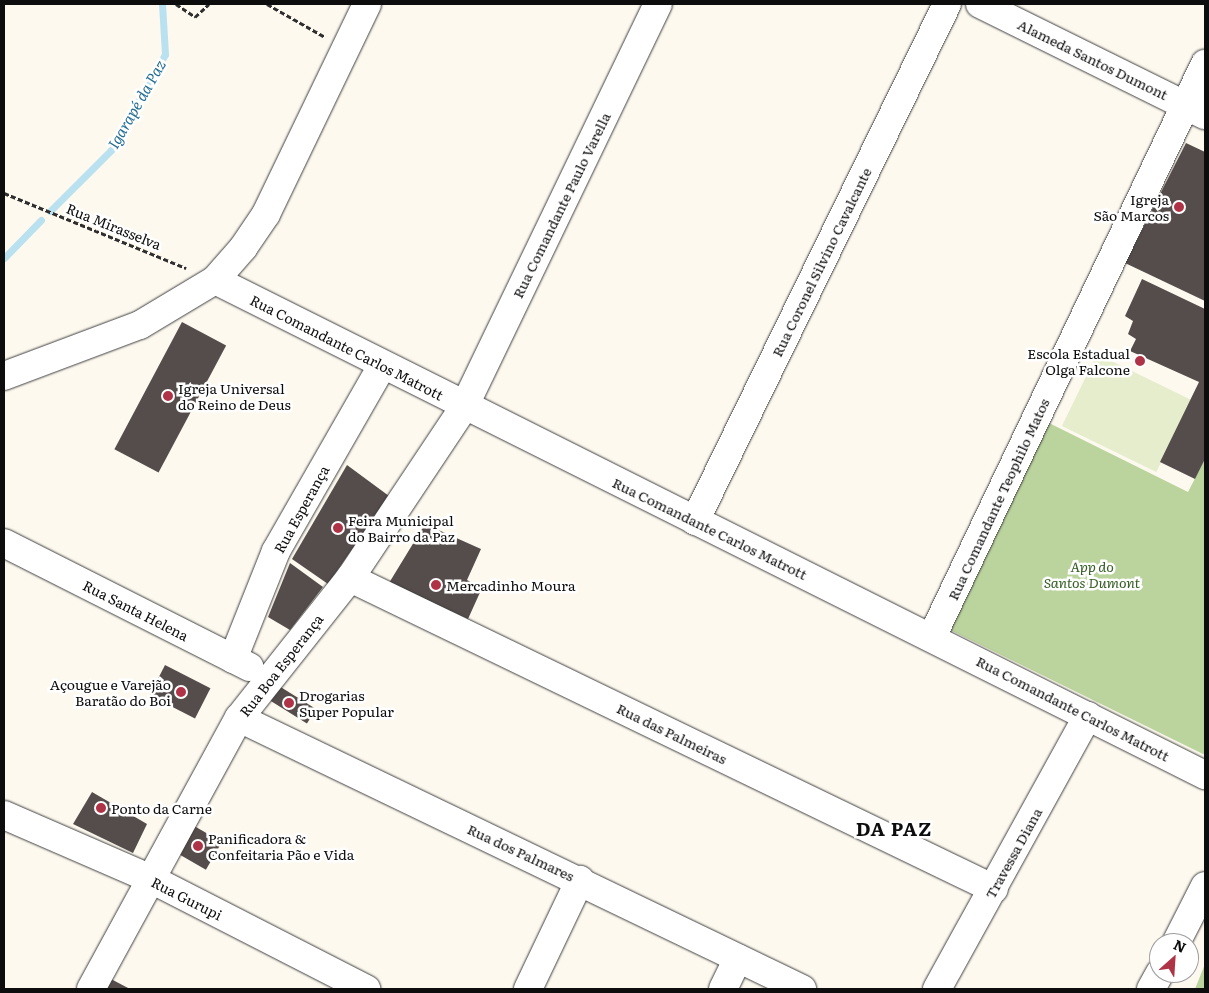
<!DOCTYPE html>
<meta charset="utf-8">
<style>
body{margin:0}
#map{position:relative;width:1209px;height:993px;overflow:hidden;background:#fdf9ef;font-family:Literata,serif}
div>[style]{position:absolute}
.forest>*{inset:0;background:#bbd39d}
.pitch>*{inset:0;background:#e5edcd;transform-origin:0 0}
.stream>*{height:7px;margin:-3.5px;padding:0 3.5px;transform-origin:3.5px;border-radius:3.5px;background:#b9e1f0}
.building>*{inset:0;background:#554d4b;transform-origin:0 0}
.path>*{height:3px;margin-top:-1.5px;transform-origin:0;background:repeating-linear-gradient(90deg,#2f2f2f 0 5px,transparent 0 7.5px)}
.roads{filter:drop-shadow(0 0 1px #404040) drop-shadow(0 0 1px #404040)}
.minor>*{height:28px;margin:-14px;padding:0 14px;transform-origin:14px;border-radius:14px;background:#fff}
.dots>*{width:14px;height:14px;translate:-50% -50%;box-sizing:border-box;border:2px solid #fff;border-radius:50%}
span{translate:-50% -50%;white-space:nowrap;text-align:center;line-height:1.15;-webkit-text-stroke:5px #fff;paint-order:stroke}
.street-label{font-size:14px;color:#0d0d0d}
.poi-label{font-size:14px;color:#0d0d0d}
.right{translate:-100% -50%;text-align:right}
.left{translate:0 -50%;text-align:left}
.park-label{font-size:14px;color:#365e24;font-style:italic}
.water-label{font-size:15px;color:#236d92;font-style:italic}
.district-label{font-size:19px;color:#0d0d0d;font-weight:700;letter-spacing:1px}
.frame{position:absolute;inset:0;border:5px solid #0d0d0d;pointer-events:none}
.north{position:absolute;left:1149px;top:933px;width:50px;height:50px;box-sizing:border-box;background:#fff;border:1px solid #9e9e9e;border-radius:50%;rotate:26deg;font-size:14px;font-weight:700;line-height:20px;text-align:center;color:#0d0d0d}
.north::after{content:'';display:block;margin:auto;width:18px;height:22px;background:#af3346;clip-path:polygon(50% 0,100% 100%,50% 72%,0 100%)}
</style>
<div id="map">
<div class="forest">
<i style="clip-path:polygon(1045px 421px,1188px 492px,1205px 459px,1205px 755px,938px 624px)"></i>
<i style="clip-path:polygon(1205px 964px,1205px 989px,1195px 989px)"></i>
</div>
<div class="pitch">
<i style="left:1097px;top:354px;width:105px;height:80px;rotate:26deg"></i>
</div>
<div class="stream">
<i style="left:50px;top:211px;width:86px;rotate:-45deg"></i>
<i style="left:111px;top:150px;width:110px;rotate:-60.6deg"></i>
<i style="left:165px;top:54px;width:50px;rotate:-93.4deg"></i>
<i style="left:4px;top:258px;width:53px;rotate:-45.8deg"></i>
</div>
<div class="building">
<i style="clip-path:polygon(1186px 143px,1205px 152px,1205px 301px,1125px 263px)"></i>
<i style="clip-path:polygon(1142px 279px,1205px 309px,1205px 459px,1195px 479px,1160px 462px,1199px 382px,1130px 351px,1136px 339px,1128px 334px,1133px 321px,1125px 316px)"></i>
<i style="left:182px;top:322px;width:50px;height:144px;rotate:28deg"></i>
<i style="clip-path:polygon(347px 465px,389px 496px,328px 584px,292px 559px)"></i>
<i style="clip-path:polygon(425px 524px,481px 549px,467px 580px,482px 588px,468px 619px,389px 583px)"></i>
<i style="clip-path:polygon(290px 563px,323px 587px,290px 630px,268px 617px)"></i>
<i style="left:165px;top:665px;width:51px;height:34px;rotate:27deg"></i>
<i style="left:271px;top:681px;width:53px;height:17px;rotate:32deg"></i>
<i style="clip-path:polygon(92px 792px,147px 824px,133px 853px,73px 824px)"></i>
<i style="left:189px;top:823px;width:38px;height:32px;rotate:30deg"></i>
<i style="clip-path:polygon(109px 978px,130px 989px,103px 989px)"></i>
</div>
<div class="path">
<i style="left:176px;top:4px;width:23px;rotate:34deg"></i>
<i style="left:195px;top:17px;width:19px;rotate:-43deg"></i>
<i style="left:267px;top:4px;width:67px;rotate:29.6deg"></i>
<i style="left:4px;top:193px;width:197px;rotate:22.4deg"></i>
</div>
<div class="roads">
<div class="minor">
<i style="left:980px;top:4px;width:251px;rotate:26.3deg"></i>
<i style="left:215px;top:280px;width:1107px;rotate:26.57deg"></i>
<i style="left:4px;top:376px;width:145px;rotate:-20.6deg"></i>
<i style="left:140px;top:325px;width:87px;rotate:-31deg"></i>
<i style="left:215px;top:280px;width:43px;rotate:-48.8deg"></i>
<i style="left:243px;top:248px;width:41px;rotate:-55.9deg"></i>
<i style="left:266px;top:214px;width:233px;rotate:-64.3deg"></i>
<i style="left:695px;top:521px;width:575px;rotate:-64.01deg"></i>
<i style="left:4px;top:543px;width:275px;rotate:26.8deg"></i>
<i style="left:350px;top:578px;width:715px;rotate:25.78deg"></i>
<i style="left:932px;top:637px;width:635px;rotate:-64.53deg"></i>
<i style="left:233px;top:659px;width:116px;rotate:-68.3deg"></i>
<i style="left:276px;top:551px;width:213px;rotate:-60.2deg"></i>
<i style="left:239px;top:718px;width:625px;rotate:25.7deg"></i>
<i style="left:4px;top:815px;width:160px;rotate:23.5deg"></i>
<i style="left:151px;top:879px;width:242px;rotate:27.1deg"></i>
<i style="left:1176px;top:943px;width:64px;rotate:-63deg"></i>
<i style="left:91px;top:989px;width:309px;rotate:-61.4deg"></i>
<i style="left:239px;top:718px;width:179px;rotate:-51.6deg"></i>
<i style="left:350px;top:578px;width:206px;rotate:-56.3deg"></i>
<i style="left:464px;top:407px;width:447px;rotate:-64.3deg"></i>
<i style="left:528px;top:989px;width:121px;rotate:-64.5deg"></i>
<i style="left:723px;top:989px;width:34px;rotate:-64deg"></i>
<i style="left:937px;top:989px;width:312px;rotate:-61.1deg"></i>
<i style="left:1151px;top:989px;width:18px;rotate:-61deg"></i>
</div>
</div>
<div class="dots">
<i style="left:1179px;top:207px;background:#af3346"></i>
<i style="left:1140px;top:361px;background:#af3346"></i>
<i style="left:168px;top:396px;background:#af3346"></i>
<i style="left:338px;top:528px;background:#af3346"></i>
<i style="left:436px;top:585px;background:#af3346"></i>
<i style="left:181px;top:692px;background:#af3346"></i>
<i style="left:289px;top:703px;background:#af3346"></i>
<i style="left:101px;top:808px;background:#af3346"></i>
<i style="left:198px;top:846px;background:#af3346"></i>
</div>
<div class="street-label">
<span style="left:1093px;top:59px;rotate:26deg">Alameda Santos Dumont</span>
<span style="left:561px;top:205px;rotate:-64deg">Rua Comandante Paulo Varella</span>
<span style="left:114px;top:226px;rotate:22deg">Rua Mirasselva</span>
<span style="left:821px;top:262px;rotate:-64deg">Rua Coronel Silvino Cavalcante</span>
<span style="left:347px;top:347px;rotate:27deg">Rua Comandante Carlos Matrott</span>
<span style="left:998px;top:499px;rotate:-65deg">Rua Comandante Teophilo Matos</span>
<span style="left:301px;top:509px;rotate:-61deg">Rua Esperança</span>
<span style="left:710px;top:528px;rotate:26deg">Rua Comandante Carlos Matrott</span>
<span style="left:136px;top:610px;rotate:27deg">Rua Santa Helena</span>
<span style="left:281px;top:665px;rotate:-52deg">Rua Boa Esperança</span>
<span style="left:1073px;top:708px;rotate:27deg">Rua Comandante Carlos Matrott</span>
<span style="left:672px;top:733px;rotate:26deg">Rua das Palmeiras</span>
<span style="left:521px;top:852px;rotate:25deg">Rua dos Palmares</span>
<span style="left:1013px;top:853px;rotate:-61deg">Travessa Diana</span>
<span style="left:187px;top:898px;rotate:27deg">Rua Gurupi</span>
</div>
<div class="poi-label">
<span class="right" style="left:1169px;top:207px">Igreja<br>São Marcos</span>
<span class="right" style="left:1130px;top:361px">Escola Estadual<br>Olga Falcone</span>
<span class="left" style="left:178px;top:396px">Igreja Universal<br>do Reino de Deus</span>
<span class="left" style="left:348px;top:528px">Feira Municipal<br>do Bairro da Paz</span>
<span class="left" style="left:446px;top:585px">Mercadinho Moura</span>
<span class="right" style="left:171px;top:692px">Açougue e Varejão<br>Baratão do Boi</span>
<span class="left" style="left:299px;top:703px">Drogarias<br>Super Popular</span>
<span class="left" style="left:111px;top:808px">Ponto da Carne</span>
<span class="left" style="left:208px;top:846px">Panificadora &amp;<br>Confeitaria Pão e Vida</span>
</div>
<div class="park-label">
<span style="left:1092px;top:574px">App do<br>Santos Dumont</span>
</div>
<div class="water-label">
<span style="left:136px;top:104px;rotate:-60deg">Igarapé da Paz</span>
</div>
<div class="district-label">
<span style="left:894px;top:829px">DA PAZ</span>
</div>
<div class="frame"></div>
<div class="north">N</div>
</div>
